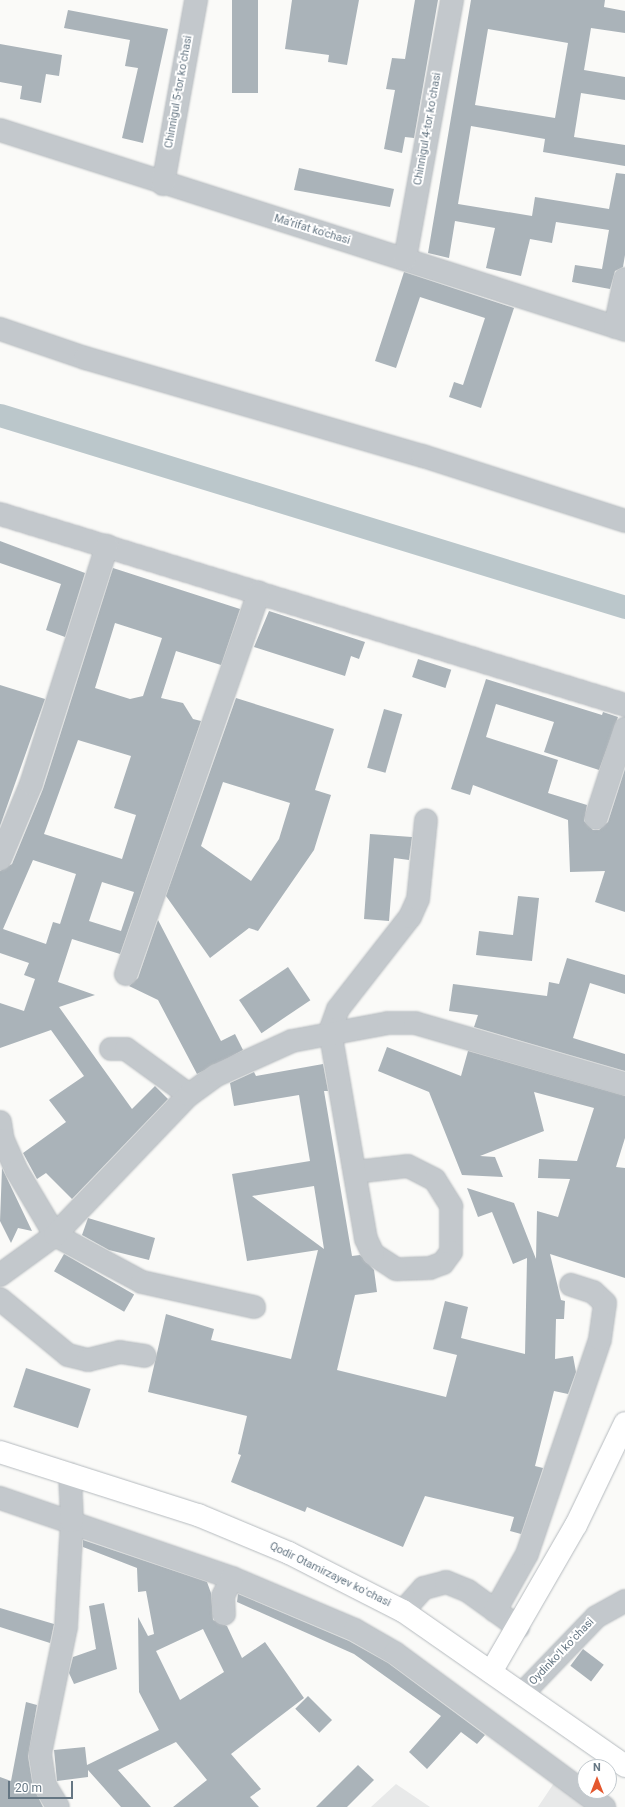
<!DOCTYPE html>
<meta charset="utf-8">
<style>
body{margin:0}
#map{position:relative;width:625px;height:1807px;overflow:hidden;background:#fafaf8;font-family:Roboto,sans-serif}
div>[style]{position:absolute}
.built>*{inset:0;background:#e8e9e9}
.canal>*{height:23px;margin:-11.5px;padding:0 11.5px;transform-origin:11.5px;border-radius:11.5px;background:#bbc7cb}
.building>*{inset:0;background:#aab3b9;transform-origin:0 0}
.roads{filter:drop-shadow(0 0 1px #b5babe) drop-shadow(0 0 1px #b5babe)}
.minor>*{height:22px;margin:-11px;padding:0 11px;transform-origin:11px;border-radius:11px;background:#c3c8cc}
.major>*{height:22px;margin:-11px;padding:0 11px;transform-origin:11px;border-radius:11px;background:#fff}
span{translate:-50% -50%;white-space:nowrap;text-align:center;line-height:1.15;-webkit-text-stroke:4px #fff;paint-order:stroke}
.street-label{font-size:11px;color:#657683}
.north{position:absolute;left:577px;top:1759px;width:40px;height:40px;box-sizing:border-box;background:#fff;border:1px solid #c1c8cd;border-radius:50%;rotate:0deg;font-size:11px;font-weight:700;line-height:16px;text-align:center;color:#657683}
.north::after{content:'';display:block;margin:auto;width:14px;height:18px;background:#e4572e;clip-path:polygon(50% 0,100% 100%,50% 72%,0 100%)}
.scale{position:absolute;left:8px;top:1781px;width:65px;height:18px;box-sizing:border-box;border:2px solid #657683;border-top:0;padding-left:5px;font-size:12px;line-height:14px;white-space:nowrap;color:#657683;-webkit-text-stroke:3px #fff;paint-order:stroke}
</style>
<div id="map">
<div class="built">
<i style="clip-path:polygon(554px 1783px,590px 1807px,538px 1807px)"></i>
<i style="clip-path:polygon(396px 1784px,430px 1807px,371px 1807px)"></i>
</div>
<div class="canal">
<i style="left:0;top:415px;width:654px;rotate:17.08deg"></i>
</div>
<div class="building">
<i style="left:232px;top:0;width:26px;height:93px"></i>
<i style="clip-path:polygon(292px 0,359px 0,347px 65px,328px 62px,329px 55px,285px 49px)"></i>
<i style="clip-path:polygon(415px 0,438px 0,414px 138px,405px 137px,402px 153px,384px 149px,395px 90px,386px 89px,392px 58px,405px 59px)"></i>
<i style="clip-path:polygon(evenodd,471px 0,605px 0,604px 7px,625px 11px,625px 33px,591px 28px,584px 70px,625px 77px,625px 100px,581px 93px,574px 137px,625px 145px,625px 166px,543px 152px,545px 139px,471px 126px,458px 204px,532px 216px,535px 197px,609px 209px,616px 173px,625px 174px,625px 255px,623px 267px,615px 271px,610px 289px,572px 282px,575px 265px,602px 269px,609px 230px,556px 222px,552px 243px,530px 239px,521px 276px,486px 268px,495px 228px,455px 221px,449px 258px,428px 253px,471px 0,488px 29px,568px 43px,555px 118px,475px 105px,488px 29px)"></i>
<i style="clip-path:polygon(68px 10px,168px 29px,143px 143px,122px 138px,138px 68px,125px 66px,130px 40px,64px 28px)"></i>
<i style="clip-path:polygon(0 44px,62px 55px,59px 76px,46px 74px,41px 103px,20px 99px,22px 86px,0 82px)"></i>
<i style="clip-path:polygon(299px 168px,394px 189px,390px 207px,294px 190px)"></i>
<i style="clip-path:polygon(404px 272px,514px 308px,481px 408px,449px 397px,454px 382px,463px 385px,485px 318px,420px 297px,396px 368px,375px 361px)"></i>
<i style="clip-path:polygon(0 541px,85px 573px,65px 637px,46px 630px,61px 584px,0 563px)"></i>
<i style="clip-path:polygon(evenodd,113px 568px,240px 609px,221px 665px,176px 651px,161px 698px,183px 703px,193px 719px,201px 721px,120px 954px,72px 939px,58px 982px,95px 995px,59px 1007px,132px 1109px,155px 1086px,168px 1099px,72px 1199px,46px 1173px,37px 1179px,23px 1153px,66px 1122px,49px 1100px,84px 1076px,51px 1030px,0 1048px,0 1003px,24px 1011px,35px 979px,24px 975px,29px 963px,0 953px,0 871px,12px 864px,43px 789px,113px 568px,115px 623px,162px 638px,143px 696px,130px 699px,95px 688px,115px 623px,113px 568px,78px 740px,131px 756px,114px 808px,136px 815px,122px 859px,44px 834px,78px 740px,113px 568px,33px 860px,76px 874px,60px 924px,53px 922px,46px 944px,3px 929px,33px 860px,113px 568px,102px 882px,134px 892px,121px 931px,89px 921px,102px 882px)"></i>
<i style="clip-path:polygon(269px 611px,365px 642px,359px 659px,351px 656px,345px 676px,254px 647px)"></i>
<i style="left:418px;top:659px;width:35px;height:19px;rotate:18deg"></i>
<i style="clip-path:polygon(486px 679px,602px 715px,603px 712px,618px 717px,599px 770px,544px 752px,554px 722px,496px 704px,486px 737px,558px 760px,548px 793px,587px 805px,584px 821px,593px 830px,599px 830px,608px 822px,625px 769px,625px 912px,595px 902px,605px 871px,570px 872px,568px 820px,473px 785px,470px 795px,451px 789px)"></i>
<i style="clip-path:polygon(0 685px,45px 699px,0 826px)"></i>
<i style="clip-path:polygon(evenodd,236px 698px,334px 729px,315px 790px,331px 795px,314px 850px,258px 931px,249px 928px,210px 958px,166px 896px,236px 698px,223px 782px,290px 803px,279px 839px,251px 881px,201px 846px,223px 782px)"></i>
<i style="left:384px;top:709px;width:19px;height:61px;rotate:16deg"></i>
<i style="clip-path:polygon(370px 834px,412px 837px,409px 860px,394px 858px,389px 921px,364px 919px)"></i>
<i style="clip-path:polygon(518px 896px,539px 898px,532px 961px,476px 955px,479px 931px,513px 935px)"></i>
<i style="clip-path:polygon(158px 920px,221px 1041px,235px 1034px,243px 1050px,197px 1074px,158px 1000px,129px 986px,138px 978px)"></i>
<i style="clip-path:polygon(567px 958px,625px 975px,625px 994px,590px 983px,573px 1038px,625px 1054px,625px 1071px,474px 1027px,478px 1015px,449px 1011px,453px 984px,547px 996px,549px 982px,559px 984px)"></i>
<i style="left:288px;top:967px;width:40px;height:59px;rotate:56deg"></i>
<i style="clip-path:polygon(evenodd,387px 1047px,461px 1076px,468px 1051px,625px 1096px,625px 1138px,616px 1167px,625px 1168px,625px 1278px,550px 1254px,561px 1300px,565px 1301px,564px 1319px,556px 1319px,555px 1359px,573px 1356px,576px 1372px,568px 1394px,554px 1391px,535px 1466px,543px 1468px,521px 1534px,510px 1531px,514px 1517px,425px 1496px,403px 1547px,307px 1507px,305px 1512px,231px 1482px,241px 1455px,238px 1454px,247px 1416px,148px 1392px,166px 1314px,214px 1329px,211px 1340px,291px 1359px,318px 1250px,247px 1261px,232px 1174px,310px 1161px,299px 1095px,234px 1106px,230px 1083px,254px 1072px,256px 1076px,323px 1064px,328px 1091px,324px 1091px,352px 1256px,360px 1255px,374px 1270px,377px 1292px,355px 1295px,337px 1370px,446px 1397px,457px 1355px,433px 1349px,445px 1301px,468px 1307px,461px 1338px,525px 1354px,527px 1258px,513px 1264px,492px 1212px,478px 1217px,467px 1188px,514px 1203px,536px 1259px,537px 1211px,558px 1217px,570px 1179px,538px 1178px,539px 1159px,577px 1161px,594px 1108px,534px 1092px,544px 1131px,480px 1156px,495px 1157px,503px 1177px,462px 1175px,429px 1092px,378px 1071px,387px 1047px,314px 1186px,324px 1249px,252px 1196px,314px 1186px)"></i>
<i style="clip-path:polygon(2px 1168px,32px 1231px,18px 1228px,11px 1243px,0 1221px)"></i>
<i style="clip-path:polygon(88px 1218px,155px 1238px,149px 1260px,109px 1250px,82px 1235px)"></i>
<i style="left:64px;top:1254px;width:81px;height:20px;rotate:30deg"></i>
<i style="left:26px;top:1368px;width:68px;height:41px;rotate:18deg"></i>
<i style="clip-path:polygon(evenodd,83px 1540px,207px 1582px,211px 1593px,213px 1620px,227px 1626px,242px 1658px,265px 1642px,304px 1698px,231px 1754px,261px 1789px,250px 1797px,259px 1807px,173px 1807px,207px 1780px,176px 1742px,118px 1770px,151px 1807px,121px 1807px,88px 1770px,88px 1777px,57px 1781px,54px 1750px,85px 1747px,87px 1765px,159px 1730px,139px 1692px,138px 1617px,148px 1636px,154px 1634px,146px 1591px,138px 1592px,137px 1568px,83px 1547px,83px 1540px,203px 1629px,224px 1672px,180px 1700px,156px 1651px,203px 1629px)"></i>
<i style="clip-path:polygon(238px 1594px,349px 1641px,388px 1663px,485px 1735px,477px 1744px,461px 1732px,427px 1769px,409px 1752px,441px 1716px,354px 1654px,237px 1602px)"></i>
<i style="clip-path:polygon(104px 1603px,117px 1669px,74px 1684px,69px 1673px,73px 1657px,96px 1649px,89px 1606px)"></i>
<i style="clip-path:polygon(0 1608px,54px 1624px,50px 1643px,0 1627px)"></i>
<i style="left:583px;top:1649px;width:26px;height:21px;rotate:37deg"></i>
<i style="left:308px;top:1696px;width:34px;height:18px;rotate:45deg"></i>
<i style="clip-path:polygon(26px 1702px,37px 1705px,28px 1756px,33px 1787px,43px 1807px,0 1807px,0 1777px,11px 1781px)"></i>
<i style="clip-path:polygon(358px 1765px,374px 1780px,347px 1807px,316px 1807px)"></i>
</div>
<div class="roads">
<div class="minor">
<i style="left:0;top:130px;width:656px;rotate:17.74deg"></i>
<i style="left:163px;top:184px;width:187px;rotate:-79.8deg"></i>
<i style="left:405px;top:259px;width:263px;rotate:-79.7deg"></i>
<i style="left:615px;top:327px;width:49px;rotate:-78.2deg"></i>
<i style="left:0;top:329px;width:90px;rotate:18.8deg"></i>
<i style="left:85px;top:358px;width:352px;rotate:16.2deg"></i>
<i style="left:423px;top:456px;width:212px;rotate:17.8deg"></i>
<i style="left:0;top:514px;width:654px;rotate:16.99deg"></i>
<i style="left:596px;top:818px;width:94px;rotate:-72deg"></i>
<i style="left:0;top:859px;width:81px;rotate:-67.5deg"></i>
<i style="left:31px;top:784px;width:250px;rotate:-72.3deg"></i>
<i style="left:126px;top:974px;width:404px;rotate:-70.8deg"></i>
<i style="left:111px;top:1049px;width:15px"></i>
<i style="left:126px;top:1049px;width:78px;rotate:36.1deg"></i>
<i style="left:0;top:1122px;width:18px;rotate:81deg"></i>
<i style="left:3px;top:1140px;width:34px;rotate:66deg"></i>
<i style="left:17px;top:1171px;width:74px;rotate:59.3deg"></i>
<i style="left:55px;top:1235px;width:99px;rotate:28.4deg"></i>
<i style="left:142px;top:1282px;width:115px;rotate:12.6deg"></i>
<i style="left:355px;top:1172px;width:53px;rotate:-6.5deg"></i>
<i style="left:408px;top:1166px;width:30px;rotate:27deg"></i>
<i style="left:435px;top:1180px;width:31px;rotate:58deg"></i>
<i style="left:451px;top:1206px;width:46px;rotate:90deg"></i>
<i style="left:451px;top:1252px;width:14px;rotate:126deg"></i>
<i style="left:443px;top:1263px;width:14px;rotate:159deg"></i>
<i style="left:430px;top:1268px;width:34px;rotate:178deg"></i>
<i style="left:396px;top:1269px;width:27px;rotate:-147deg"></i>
<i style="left:373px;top:1254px;width:17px;rotate:-115deg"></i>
<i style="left:366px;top:1239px;width:211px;rotate:-99.8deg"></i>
<i style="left:330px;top:1031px;width:23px;rotate:-70deg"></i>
<i style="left:338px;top:1009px;width:117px;rotate:-52deg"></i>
<i style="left:410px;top:917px;width:20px;rotate:-66deg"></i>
<i style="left:418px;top:899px;width:79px;rotate:-84.2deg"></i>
<i style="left:0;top:1275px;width:68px;rotate:-36deg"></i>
<i style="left:55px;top:1235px;width:194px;rotate:-46.3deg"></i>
<i style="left:189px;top:1095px;width:34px;rotate:-36deg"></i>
<i style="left:217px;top:1075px;width:82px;rotate:-24.4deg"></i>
<i style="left:292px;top:1041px;width:98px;rotate:-10.6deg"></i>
<i style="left:388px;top:1023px;width:27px"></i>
<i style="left:415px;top:1023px;width:219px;rotate:16.2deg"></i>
<i style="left:0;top:1299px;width:88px;rotate:39.5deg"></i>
<i style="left:68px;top:1355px;width:21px;rotate:14deg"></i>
<i style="left:88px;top:1360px;width:33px;rotate:-14deg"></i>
<i style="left:120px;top:1352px;width:25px;rotate:9deg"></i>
<i style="left:0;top:1498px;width:245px;rotate:19deg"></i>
<i style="left:232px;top:1578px;width:134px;rotate:22.9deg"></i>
<i style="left:355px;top:1630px;width:46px;rotate:29.9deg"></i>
<i style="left:395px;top:1653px;width:260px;rotate:36.4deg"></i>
<i style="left:403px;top:1611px;width:31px;rotate:-48deg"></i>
<i style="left:424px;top:1588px;width:23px;rotate:-15deg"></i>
<i style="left:446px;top:1582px;width:24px;rotate:22deg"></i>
<i style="left:468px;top:1591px;width:62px;rotate:35.8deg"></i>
<i style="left:495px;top:1611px;width:65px;rotate:-60.7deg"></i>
<i style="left:527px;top:1554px;width:227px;rotate:-71.2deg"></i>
<i style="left:600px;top:1339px;width:36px;rotate:-82deg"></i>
<i style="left:605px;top:1303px;width:16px;rotate:-137deg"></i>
<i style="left:593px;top:1292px;width:23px;rotate:-162deg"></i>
<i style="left:224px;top:1614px;width:18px;rotate:-93deg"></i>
<i style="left:223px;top:1596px;width:20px;rotate:-63deg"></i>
<i style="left:522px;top:1694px;width:107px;rotate:-46.1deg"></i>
<i style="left:596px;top:1617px;width:33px;rotate:-29deg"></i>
<i style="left:58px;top:1807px;width:26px;rotate:-121deg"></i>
<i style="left:45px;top:1785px;width:31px;rotate:-99deg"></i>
<i style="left:40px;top:1754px;width:130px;rotate:-78.4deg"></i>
<i style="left:66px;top:1627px;width:106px;rotate:-86.8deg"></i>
<i style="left:72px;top:1521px;width:47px;rotate:-92.4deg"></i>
</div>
<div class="major">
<i style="left:0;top:1452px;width:208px;rotate:17.7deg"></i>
<i style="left:198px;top:1515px;width:99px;rotate:22.7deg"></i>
<i style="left:289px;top:1553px;width:128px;rotate:27deg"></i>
<i style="left:403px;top:1611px;width:271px;rotate:34.9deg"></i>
<i style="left:491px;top:1672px;width:170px;rotate:-60deg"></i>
<i style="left:576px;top:1525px;width:113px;rotate:-64.3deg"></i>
</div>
</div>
<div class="street-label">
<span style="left:179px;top:92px;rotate:-80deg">Chinnigul 5-tor koʻchasi</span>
<span style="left:428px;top:129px;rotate:-80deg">Chinnigul 4-tor koʻchasi</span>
<span style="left:312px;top:230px;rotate:17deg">Maʼrifat ko'chasi</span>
<span style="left:330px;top:1575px;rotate:26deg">Qodir Otamirzayev koʻchasi</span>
<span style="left:562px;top:1652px;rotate:-46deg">Oydinkoʻl koʻchasi</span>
</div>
<div class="north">N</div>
<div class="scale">20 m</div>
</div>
